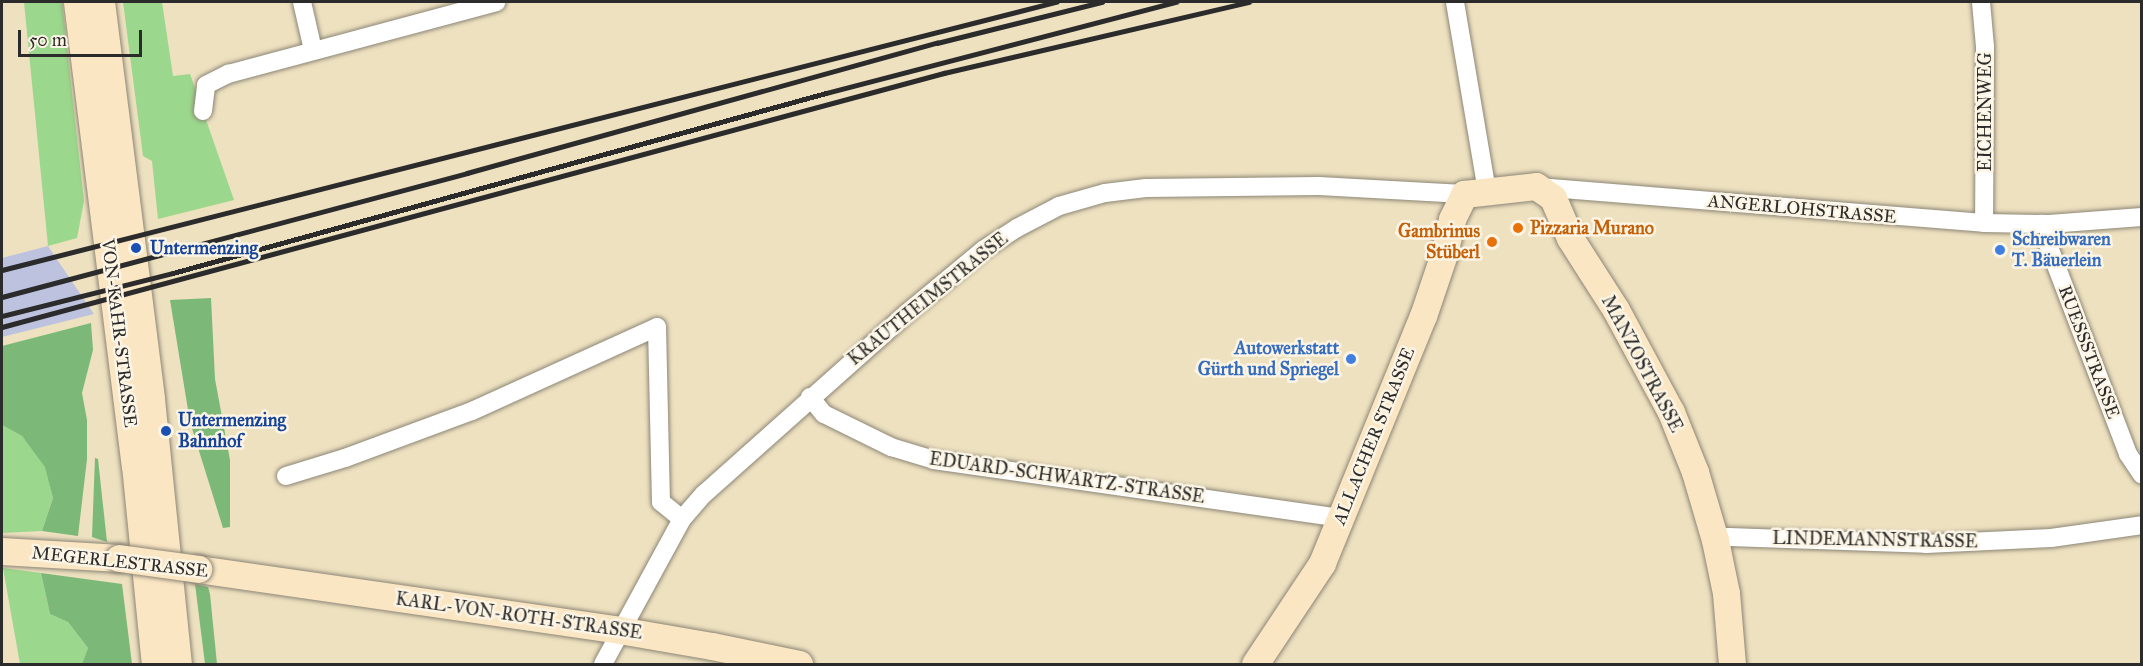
<!DOCTYPE html>
<meta charset="utf-8">
<style>
body{margin:0}
#map{position:relative;width:2143px;height:666px;overflow:hidden;background:#eee1c0;font-family:"IM FELL Great Primer",serif}
div>[style]{position:absolute}
.industrial>*{inset:0;background:#bdc3de}
.green>*{inset:0;background:#9bd78c}
.forest>*{inset:0;background:#7cb878}
.roads{filter:drop-shadow(0 0 2px #8c8676) drop-shadow(0 0 2px #8c8676)}
.street>*{height:18px;margin:-9px;padding:0 9px;transform-origin:9px;border-radius:9px;background:#fff}
.secondary>*{height:27px;margin:-13.5px;padding:0 13.5px;transform-origin:13.5px;border-radius:13.5px;background:#fbe6c4}
.rail>*{height:4.5px;margin:-2.25px;padding:0 2.25px;transform-origin:2.25px;border-radius:2.25px;background:#2b2b2b}
.bridges{filter:drop-shadow(0 0 2px #8c8676) drop-shadow(0 0 2px #8c8676)}
.secondary-bridge>*{height:27px;margin:-13.5px;padding:0 13.5px;transform-origin:13.5px;border-radius:13.5px;background:#fbe6c4}
.dots>*{width:16px;height:16px;translate:-50% -50%;box-sizing:border-box;border:3px solid #fcf5e5;border-radius:50%}
span{translate:-50% -50%;white-space:nowrap;text-align:center;line-height:1.15;-webkit-text-stroke:5px #fcf5e5;paint-order:stroke}
.street-label{font-size:18px;color:#2b2b2b}
.food-label{font-size:18px;color:#c56008;font-weight:700}
.left{translate:0 -50%;text-align:left}
.right{translate:-100% -50%;text-align:right}
.shop-label{font-size:18px;color:#366cbe;font-weight:700}
.transit-label{font-size:18px;color:#164399;font-weight:700}
.frame{position:absolute;inset:0;border:3px solid #2b2b2b;pointer-events:none}
.scale{position:absolute;left:18px;top:30px;width:124px;height:27px;box-sizing:border-box;border:3px solid #2b2b2b;border-top:0;padding-left:8px;font-size:18px;line-height:21px;white-space:nowrap;color:#2b2b2b;-webkit-text-stroke:4px #fcf5e5;paint-order:stroke}
</style>
<div id="map">
<div class="industrial">
<i style="clip-path:polygon(48px 246px,94px 314px,2px 337px,2px 258px)"></i>
</div>
<div class="green">
<i style="clip-path:polygon(24px 2px,62px 2px,84px 201px,77px 238px,48px 246px)"></i>
<i style="clip-path:polygon(123px 2px,162px 2px,173px 76px,190px 74px,234px 200px,158px 219px,152px 161px,143px 156px)"></i>
<i style="clip-path:polygon(2px 425px,22px 436px,46px 467px,53px 498px,42px 531px,2px 533px)"></i>
<i style="clip-path:polygon(3px 568px,41px 573px,50px 614px,68px 622px,88px 648px,82px 664px,20px 664px)"></i>
</div>
<div class="forest">
<i style="clip-path:polygon(211px 298px,215px 379px,230px 460px,230px 527px,223px 528px,190px 422px,170px 300px)"></i>
<i style="clip-path:polygon(91px 323px,93px 350px,82px 393px,87px 420px,87px 459px,78px 536px,42px 531px,53px 498px,45px 467px,22px 436px,2px 425px,2px 346px)"></i>
<i style="clip-path:polygon(95px 458px,98px 459px,107px 542px,92px 537px)"></i>
<i style="clip-path:polygon(41px 573px,122px 584px,132px 664px,82px 664px,88px 648px,68px 622px,50px 614px)"></i>
<i style="clip-path:polygon(195px 584px,208px 587px,210px 594px,217px 664px,205px 664px)"></i>
</div>
<div class="roads">
<div class="street">
<i style="left:302px;top:2px;width:49px;rotate:77.1deg"></i>
<i style="left:1455px;top:2px;width:193px;rotate:80.4deg"></i>
<i style="left:1981px;top:2px;width:45px;rotate:84.9deg"></i>
<i style="left:1985px;top:47px;width:176px;rotate:90.3deg"></i>
<i style="left:203px;top:111px;width:26px;rotate:-83deg"></i>
<i style="left:206px;top:85px;width:25px;rotate:-27deg"></i>
<i style="left:228px;top:74px;width:278px;rotate:-15deg"></i>
<i style="left:1538px;top:187px;width:447px;rotate:4.6deg"></i>
<i style="left:1984px;top:223px;width:65px;rotate:0.9deg"></i>
<i style="left:2049px;top:224px;width:93px;rotate:-4.3deg"></i>
<i style="left:2049px;top:224px;width:23px;rotate:90deg"></i>
<i style="left:2049px;top:247px;width:222px;rotate:69.1deg"></i>
<i style="left:2128px;top:454px;width:25px;rotate:56deg"></i>
<i style="left:810px;top:397px;width:22px;rotate:51deg"></i>
<i style="left:824px;top:414px;width:75px;rotate:26.2deg"></i>
<i style="left:891px;top:447px;width:45px;rotate:16.8deg"></i>
<i style="left:934px;top:460px;width:410px;rotate:8.1deg"></i>
<i style="left:286px;top:476px;width:62px;rotate:-17deg"></i>
<i style="left:345px;top:458px;width:135px;rotate:-20.3deg"></i>
<i style="left:472px;top:411px;width:203px;rotate:-24.4deg"></i>
<i style="left:657px;top:327px;width:175px;rotate:88.7deg"></i>
<i style="left:661px;top:502px;width:27px;rotate:39deg"></i>
<i style="left:1715px;top:540px;width:14px;rotate:-12deg"></i>
<i style="left:1729px;top:537px;width:197px;rotate:2deg"></i>
<i style="left:1926px;top:544px;width:125px;rotate:-2.7deg"></i>
<i style="left:2051px;top:538px;width:92px;rotate:-8.1deg"></i>
<i style="left:603px;top:664px;width:165px;rotate:-61.4deg"></i>
<i style="left:682px;top:519px;width:33px;rotate:-49deg"></i>
<i style="left:704px;top:494px;width:271px;rotate:-41.7deg"></i>
<i style="left:906px;top:314px;width:100px;rotate:-39.7deg"></i>
<i style="left:983px;top:250px;width:40px;rotate:-32.9deg"></i>
<i style="left:1017px;top:228px;width:47px;rotate:-27.6deg"></i>
<i style="left:1059px;top:206px;width:48px;rotate:-15.8deg"></i>
<i style="left:1105px;top:193px;width:41px;rotate:-7deg"></i>
<i style="left:1146px;top:188px;width:173px;rotate:-0.7deg"></i>
<i style="left:1319px;top:186px;width:145px;rotate:3.2deg"></i>
</div>
<div class="secondary">
<i style="left:77px;top:2px;width:467px;rotate:82.9deg"></i>
<i style="left:135px;top:465px;width:200px;rotate:84.3deg"></i>
<i style="left:101px;top:2px;width:400px;rotate:82.8deg"></i>
<i style="left:151px;top:399px;width:266px;rotate:84.2deg"></i>
<i style="left:2px;top:551px;width:117px;rotate:3.4deg"></i>
<i style="left:198px;top:569px;width:425px;rotate:8.2deg"></i>
<i style="left:619px;top:630px;width:94px;rotate:9.8deg"></i>
<i style="left:712px;top:646px;width:89px;rotate:11.7deg"></i>
<i style="left:1255px;top:664px;width:121px;rotate:-56.4deg"></i>
<i style="left:1322px;top:563px;width:267px;rotate:-67.8deg"></i>
<i style="left:1423px;top:316px;width:65px;rotate:-71.3deg"></i>
<i style="left:1444px;top:254px;width:36px;rotate:-77deg"></i>
<i style="left:1452px;top:219px;width:28px;rotate:-64deg"></i>
<i style="left:1464px;top:194px;width:72px;rotate:-6.3deg"></i>
<i style="left:1536px;top:186px;width:21px;rotate:35deg"></i>
<i style="left:1553px;top:198px;width:43px;rotate:67deg"></i>
<i style="left:1570px;top:238px;width:85px;rotate:57.4deg"></i>
<i style="left:1616px;top:310px;width:116px;rotate:61.7deg"></i>
<i style="left:1671px;top:412px;width:65px;rotate:68.2deg"></i>
<i style="left:1695px;top:472px;width:71px;rotate:73.6deg"></i>
<i style="left:1715px;top:540px;width:54px;rotate:78.3deg"></i>
<i style="left:1726px;top:593px;width:71px;rotate:85.2deg"></i>
</div>
</div>
<div class="rail">
<i style="left:2px;top:270px;width:1088px;rotate:-14.27deg"></i>
<i style="left:2px;top:297px;width:481px;rotate:-14.9deg"></i>
<i style="left:467px;top:173px;width:488px;rotate:-15.5deg"></i>
<i style="left:937px;top:43px;width:170px;rotate:-14deg"></i>
<i style="left:2px;top:316px;width:176px;rotate:-14.1deg"></i>
<i style="left:173px;top:273px;width:677px;rotate:-15.41deg"></i>
<i style="left:826px;top:93px;width:362px;rotate:-14.6deg"></i>
<i style="left:2px;top:327px;width:976px;rotate:-15.09deg"></i>
<i style="left:944px;top:73px;width:313px;rotate:-13.1deg"></i>
</div>
<div class="bridges">
<div class="secondary-bridge">
<i style="left:119px;top:558px;width:80px;rotate:7.9deg"></i>
</div>
</div>
<div class="dots">
<i style="left:1518px;top:228px;background:#e8710a"></i>
<i style="left:1492px;top:242px;background:#e8710a"></i>
<i style="left:136px;top:248px;background:#1a4fb4"></i>
<i style="left:2000px;top:250px;background:#3f7fe0"></i>
<i style="left:1351px;top:359px;background:#3f7fe0"></i>
<i style="left:166px;top:431px;background:#1a4fb4"></i>
</div>
<div class="street-label">
<span style="left:1985px;top:112px;rotate:-90deg">EICHENWEG</span>
<span style="left:1802px;top:209px;rotate:5deg">ANGERLOHSTRASSE</span>
<span style="left:928px;top:299px;rotate:-39deg">KRAUTHEIMSTRASSE</span>
<span style="left:119px;top:333px;rotate:83deg">VON-KAHR-STRASSE</span>
<span style="left:2089px;top:352px;rotate:69deg">RUESSSTRASSE</span>
<span style="left:1642px;top:364px;rotate:62deg">MANZOSTRASSE</span>
<span style="left:1374px;top:436px;rotate:-68deg">ALLACHER STRASSE</span>
<span style="left:1067px;top:478px;rotate:8deg">EDUARD-SCHWARTZ-STRASSE</span>
<span style="left:1875px;top:540px;rotate:1deg">LINDEMANNSTRASSE</span>
<span style="left:120px;top:562px;rotate:6deg">MEGERLESTRASSE</span>
<span style="left:519px;top:616px;rotate:8deg">KARL-VON-ROTH-STRASSE</span>
</div>
<div class="food-label">
<span class="left" style="left:1530px;top:228px">Pizzaria Murano</span>
<span class="right" style="left:1480px;top:242px">Gambrinus<br>Stüberl</span>
</div>
<div class="shop-label">
<span class="left" style="left:2012px;top:250px">Schreibwaren<br>T. Bäuerlein</span>
<span class="right" style="left:1339px;top:359px">Autowerkstatt<br>Gürth und Spriegel</span>
</div>
<div class="transit-label">
<span class="left" style="left:150px;top:248px">Untermenzing</span>
<span class="left" style="left:178px;top:431px">Untermenzing<br>Bahnhof</span>
</div>
<div class="frame"></div>
<div class="scale">50 m</div>
</div>
